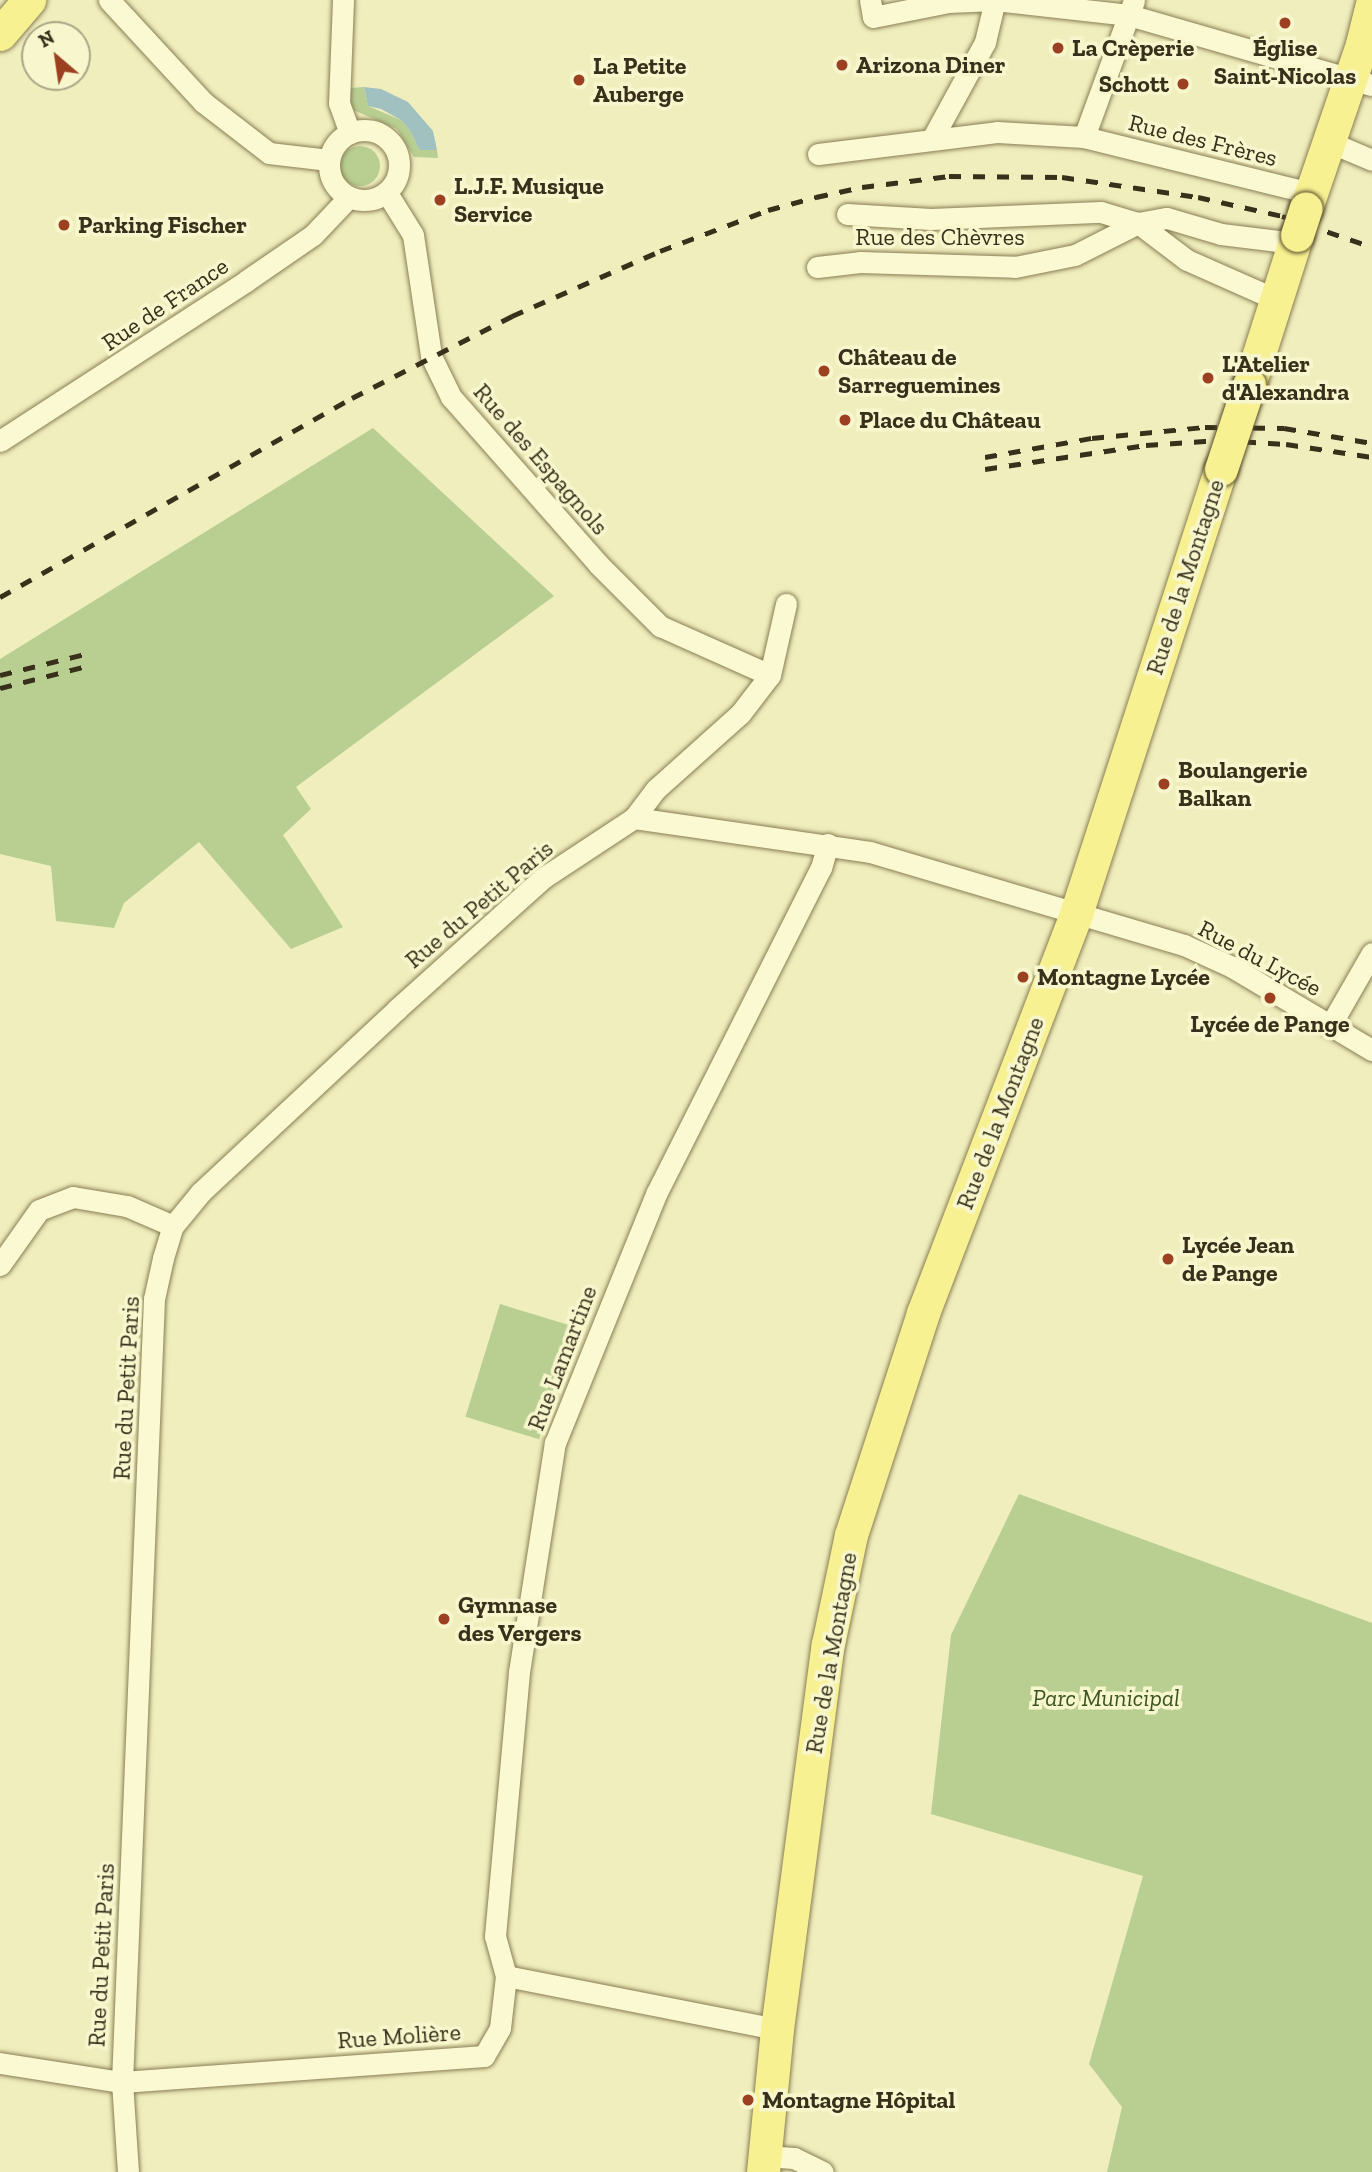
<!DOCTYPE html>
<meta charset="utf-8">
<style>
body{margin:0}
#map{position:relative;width:1372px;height:2172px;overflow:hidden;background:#f0eebd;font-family:"Zilla Slab",serif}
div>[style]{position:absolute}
.green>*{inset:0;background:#b8cf91;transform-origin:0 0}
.round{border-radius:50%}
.water>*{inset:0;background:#a1c1c0}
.roads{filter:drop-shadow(0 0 2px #897e55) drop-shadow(0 0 2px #897e55)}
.minor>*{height:21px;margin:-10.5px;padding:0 10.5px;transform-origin:10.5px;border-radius:10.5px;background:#fbf9d1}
.minor>.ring{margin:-10.5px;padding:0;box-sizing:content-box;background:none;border:21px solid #fbf9d1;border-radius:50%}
.primary>*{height:33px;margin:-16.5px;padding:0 16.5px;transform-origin:16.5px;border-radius:16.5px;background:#f7f192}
.rail>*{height:5px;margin-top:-2.5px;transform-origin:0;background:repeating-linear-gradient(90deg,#38301b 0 12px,transparent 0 24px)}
.bridges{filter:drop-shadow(0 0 2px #564a2a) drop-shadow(0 0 2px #564a2a)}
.primary-bridge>*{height:33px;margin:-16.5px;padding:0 16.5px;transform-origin:16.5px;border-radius:16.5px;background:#f7f192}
.dots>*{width:19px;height:19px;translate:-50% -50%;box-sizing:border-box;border:4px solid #f7f6cd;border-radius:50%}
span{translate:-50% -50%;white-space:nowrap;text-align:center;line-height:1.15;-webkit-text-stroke:7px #f7f6cd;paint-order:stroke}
.poi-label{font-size:24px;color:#38301b;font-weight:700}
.left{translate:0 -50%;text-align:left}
.right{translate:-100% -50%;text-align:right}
.street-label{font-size:24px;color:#38301b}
.park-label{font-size:24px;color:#3b5520;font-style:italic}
.north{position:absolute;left:21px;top:21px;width:70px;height:70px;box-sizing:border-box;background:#f7f6cd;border:2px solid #aba786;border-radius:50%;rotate:331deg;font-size:19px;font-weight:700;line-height:28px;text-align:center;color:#38301b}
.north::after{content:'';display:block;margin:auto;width:24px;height:32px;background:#9c4022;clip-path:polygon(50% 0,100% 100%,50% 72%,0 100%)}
</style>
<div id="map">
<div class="green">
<i style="clip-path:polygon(364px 87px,368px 106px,401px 120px,411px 132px,419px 150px,437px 150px,438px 158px,414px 157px,397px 129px,351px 109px,349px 101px,351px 88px)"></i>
<i class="round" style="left:340px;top:146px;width:40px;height:40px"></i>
<i style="clip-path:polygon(373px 428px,554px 596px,296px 787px,311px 809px,283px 835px,343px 927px,291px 949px,199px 842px,124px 903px,114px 928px,56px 921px,51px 866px,0 854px,0 659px)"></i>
<i style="left:500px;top:1304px;width:77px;height:118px;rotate:17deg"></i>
<i style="clip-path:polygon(1019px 1494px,1372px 1623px,1372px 2172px,1107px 2172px,1122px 2107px,1089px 2064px,1143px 1876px,931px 1814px,951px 1635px)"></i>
</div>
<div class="water">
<i style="clip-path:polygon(364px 87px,381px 89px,408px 102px,433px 131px,437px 150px,419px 150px,411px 132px,401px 120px,381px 109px,368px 106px)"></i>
</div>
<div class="roads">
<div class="minor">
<i style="left:109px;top:0;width:139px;rotate:47.3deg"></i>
<i style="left:203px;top:102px;width:83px;rotate:37.7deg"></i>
<i style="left:269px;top:153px;width:60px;rotate:6.7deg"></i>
<i style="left:343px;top:0;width:103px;rotate:92.2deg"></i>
<i style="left:339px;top:103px;width:32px;rotate:70deg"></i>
<i style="left:870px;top:0;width:17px;rotate:80deg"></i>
<i style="left:873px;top:17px;width:76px;rotate:-11.3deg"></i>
<i style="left:948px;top:2px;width:47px;rotate:-2.4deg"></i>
<i style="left:995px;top:0;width:135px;rotate:6.4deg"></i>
<i style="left:1129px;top:15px;width:253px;rotate:16.1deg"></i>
<i class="ring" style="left:329px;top:130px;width:49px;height:49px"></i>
<i style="left:1084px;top:137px;width:146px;rotate:-69.9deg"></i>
<i style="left:932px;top:139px;width:111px;rotate:-61.3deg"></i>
<i style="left:985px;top:42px;width:43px;rotate:-76.6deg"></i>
<i style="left:1327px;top:141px;width:49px;rotate:22.9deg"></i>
<i style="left:818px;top:154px;width:180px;rotate:-7deg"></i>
<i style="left:997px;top:132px;width:87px;rotate:3.3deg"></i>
<i style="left:1084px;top:137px;width:234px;rotate:13.9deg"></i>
<i style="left:387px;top:193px;width:49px;rotate:58.2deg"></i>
<i style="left:413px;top:235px;width:122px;rotate:81.5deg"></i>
<i style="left:431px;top:356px;width:46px;rotate:64deg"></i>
<i style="left:451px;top:397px;width:222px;rotate:48.6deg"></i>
<i style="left:598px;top:564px;width:88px;rotate:45deg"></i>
<i style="left:660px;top:626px;width:120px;rotate:24deg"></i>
<i style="left:847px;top:214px;width:84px;rotate:3.4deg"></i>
<i style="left:931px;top:219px;width:170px;rotate:-2.4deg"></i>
<i style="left:1101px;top:212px;width:39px;rotate:17deg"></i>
<i style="left:1138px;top:223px;width:61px;rotate:37.1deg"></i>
<i style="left:1187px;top:260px;width:96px;rotate:23.9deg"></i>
<i style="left:817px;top:267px;width:43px;rotate:-6.6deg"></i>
<i style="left:860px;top:262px;width:155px;rotate:1.8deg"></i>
<i style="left:1015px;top:267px;width:61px;rotate:-11.3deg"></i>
<i style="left:1075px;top:255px;width:71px;rotate:-26.9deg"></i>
<i style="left:1138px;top:223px;width:29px;rotate:-10deg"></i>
<i style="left:1167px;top:218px;width:56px;rotate:16.5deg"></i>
<i style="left:1221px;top:234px;width:74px;rotate:7deg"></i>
<i style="left:0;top:441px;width:293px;rotate:-33deg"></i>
<i style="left:246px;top:281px;width:81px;rotate:-34.5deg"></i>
<i style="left:313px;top:235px;width:51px;rotate:-46.6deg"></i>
<i style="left:634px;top:818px;width:36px;rotate:-53deg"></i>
<i style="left:656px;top:789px;width:113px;rotate:-41.8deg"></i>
<i style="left:740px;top:714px;width:49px;rotate:-52.4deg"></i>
<i style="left:770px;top:675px;width:73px;rotate:-77.3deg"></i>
<i style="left:1330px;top:1026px;width:84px;rotate:-60.1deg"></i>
<i style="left:0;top:1265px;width:67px;rotate:-54.7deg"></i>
<i style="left:39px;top:1210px;width:36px;rotate:-21deg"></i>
<i style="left:73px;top:1197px;width:55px;rotate:9.5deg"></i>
<i style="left:127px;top:1206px;width:50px;rotate:23.5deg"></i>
<i style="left:506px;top:1976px;width:41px;rotate:-105.4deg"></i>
<i style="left:495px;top:1936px;width:265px;rotate:-84.8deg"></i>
<i style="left:519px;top:1672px;width:232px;rotate:-81.1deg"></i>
<i style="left:555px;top:1443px;width:269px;rotate:-67.9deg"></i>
<i style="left:656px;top:1194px;width:365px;rotate:-63.2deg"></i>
<i style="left:821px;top:868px;width:25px;rotate:-74deg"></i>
<i style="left:0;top:2063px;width:123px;rotate:8.9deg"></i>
<i style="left:122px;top:2082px;width:363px;rotate:-4.1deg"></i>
<i style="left:484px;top:2056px;width:32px;rotate:-60deg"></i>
<i style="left:500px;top:2028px;width:52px;rotate:-83.4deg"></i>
<i style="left:506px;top:1976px;width:276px;rotate:11.1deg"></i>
<i style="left:764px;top:2156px;width:30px;rotate:4deg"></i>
<i style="left:794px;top:2158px;width:32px;rotate:26deg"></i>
<i style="left:128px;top:2172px;width:90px;rotate:-93.8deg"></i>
<i style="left:122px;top:2082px;width:784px;rotate:-87.66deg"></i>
<i style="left:154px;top:1299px;width:42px;rotate:-77.6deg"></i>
<i style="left:163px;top:1258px;width:34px;rotate:-73deg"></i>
<i style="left:173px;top:1226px;width:44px;rotate:-50.5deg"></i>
<i style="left:201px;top:1192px;width:268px;rotate:-43deg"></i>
<i style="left:397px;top:1009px;width:196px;rotate:-41.9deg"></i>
<i style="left:543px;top:878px;width:109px;rotate:-33.4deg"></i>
<i style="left:634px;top:818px;width:238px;rotate:8.2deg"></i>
<i style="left:870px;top:852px;width:327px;rotate:16.5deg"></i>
<i style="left:1184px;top:945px;width:53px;rotate:24.6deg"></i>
<i style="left:1232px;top:967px;width:163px;rotate:30.7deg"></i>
</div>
<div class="primary">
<i style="left:0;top:34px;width:45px;rotate:-49.5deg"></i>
<i style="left:1306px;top:208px;width:173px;rotate:-71.1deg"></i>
<i style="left:1362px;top:44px;width:41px;rotate:-76deg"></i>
<i style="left:1249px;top:385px;width:157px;rotate:-72.3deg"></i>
<i style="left:763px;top:2172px;width:144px;rotate:-84.4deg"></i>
<i style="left:777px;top:2029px;width:388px;rotate:-82.5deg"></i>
<i style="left:828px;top:1644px;width:111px;rotate:-78.1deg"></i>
<i style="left:851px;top:1535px;width:233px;rotate:-72deg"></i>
<i style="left:923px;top:1313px;width:427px;rotate:-69deg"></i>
<i style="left:1076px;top:914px;width:468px;rotate:-72deg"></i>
</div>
</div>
<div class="rail">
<i style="left:985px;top:457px;width:109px;rotate:-10.1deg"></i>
<i style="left:1092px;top:438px;width:114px;rotate:-5.6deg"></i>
<i style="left:1205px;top:427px;width:79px;rotate:0.7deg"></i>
<i style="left:1284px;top:428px;width:89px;rotate:9.7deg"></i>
<i style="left:985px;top:469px;width:163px;rotate:-8.5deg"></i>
<i style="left:1146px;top:445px;width:74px;rotate:-3.9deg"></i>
<i style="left:1220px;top:440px;width:66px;rotate:3.5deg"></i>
<i style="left:1286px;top:444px;width:87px;rotate:8.6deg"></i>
<i style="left:0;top:597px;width:404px;rotate:-29.5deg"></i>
<i style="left:352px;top:398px;width:180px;rotate:-27.1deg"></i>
<i style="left:512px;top:316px;width:162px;rotate:-23.7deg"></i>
<i style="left:660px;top:251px;width:116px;rotate:-20.8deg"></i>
<i style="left:768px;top:210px;width:50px;rotate:-15.2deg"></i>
<i style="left:816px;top:197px;width:47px;rotate:-12.3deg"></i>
<i style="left:862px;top:187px;width:88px;rotate:-7.2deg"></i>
<i style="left:949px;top:176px;width:113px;rotate:0.5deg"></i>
<i style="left:1062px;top:177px;width:137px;rotate:8.4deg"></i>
<i style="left:1198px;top:197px;width:86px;rotate:12.7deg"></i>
<i style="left:1282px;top:216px;width:95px;rotate:19deg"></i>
<i style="left:0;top:675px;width:88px;rotate:-13.9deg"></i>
<i style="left:0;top:688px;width:90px;rotate:-14.2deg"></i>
</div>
<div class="bridges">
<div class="primary-bridge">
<i style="left:1297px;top:235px;width:28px;rotate:-72deg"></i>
<i style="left:1221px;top:469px;width:89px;rotate:-71.6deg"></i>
</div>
</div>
<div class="dots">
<i style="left:1285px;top:23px;background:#9c4022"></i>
<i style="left:1058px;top:48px;background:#9c4022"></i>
<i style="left:842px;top:65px;background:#9c4022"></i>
<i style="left:579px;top:80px;background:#9c4022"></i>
<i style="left:1183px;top:84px;background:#9c4022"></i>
<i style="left:440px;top:200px;background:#9c4022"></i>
<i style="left:64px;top:225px;background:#9c4022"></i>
<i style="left:824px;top:371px;background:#9c4022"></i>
<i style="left:1208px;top:378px;background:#9c4022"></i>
<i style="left:845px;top:420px;background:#9c4022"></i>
<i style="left:1164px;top:784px;background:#9c4022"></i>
<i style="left:1023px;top:977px;background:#9c4022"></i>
<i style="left:1270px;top:998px;background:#9c4022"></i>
<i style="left:1168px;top:1259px;background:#9c4022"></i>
<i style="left:444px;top:1619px;background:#9c4022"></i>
<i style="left:748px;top:2100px;background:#9c4022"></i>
</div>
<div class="poi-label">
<span class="left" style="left:1072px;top:48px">La Crèperie</span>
<span style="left:1285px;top:62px">Église<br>Saint-Nicolas</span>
<span class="left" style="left:856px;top:65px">Arizona Diner</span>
<span class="left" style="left:593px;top:80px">La Petite<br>Auberge</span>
<span class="right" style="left:1169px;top:84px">Schott</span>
<span class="left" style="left:454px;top:200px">L.J.F. Musique<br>Service</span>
<span class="left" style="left:78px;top:225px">Parking Fischer</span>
<span class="left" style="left:838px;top:371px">Château de<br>Sarreguemines</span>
<span class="left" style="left:1222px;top:378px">L'Atelier<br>d'Alexandra</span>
<span class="left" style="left:859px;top:420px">Place du Château</span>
<span class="left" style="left:1178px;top:784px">Boulangerie<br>Balkan</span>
<span class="left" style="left:1037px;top:977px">Montagne Lycée</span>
<span style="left:1270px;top:1024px">Lycée de Pange</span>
<span class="left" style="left:1182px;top:1259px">Lycée Jean<br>de Pange</span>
<span class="left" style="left:458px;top:1619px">Gymnase<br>des Vergers</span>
<span class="left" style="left:762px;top:2100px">Montagne Hôpital</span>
</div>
<div class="street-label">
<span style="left:1203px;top:140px;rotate:14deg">Rue des Frères</span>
<span style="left:940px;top:237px">Rue des Chèvres</span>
<span style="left:165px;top:304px;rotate:-34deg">Rue de France</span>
<span style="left:541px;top:459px;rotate:49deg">Rue des Espagnols</span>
<span style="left:1185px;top:577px;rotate:-72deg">Rue de la Montagne</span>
<span style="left:479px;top:904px;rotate:-40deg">Rue du Petit Paris</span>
<span style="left:1260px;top:958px;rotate:28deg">Rue du Lycée</span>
<span style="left:1000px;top:1113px;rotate:-69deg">Rue de la Montagne</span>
<span style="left:562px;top:1358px;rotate:-69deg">Rue Lamartine</span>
<span style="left:126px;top:1388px;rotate:-87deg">Rue du Petit Paris</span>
<span style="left:831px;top:1653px;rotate:-80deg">Rue de la Montagne</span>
<span style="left:101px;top:1955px;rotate:-87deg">Rue du Petit Paris</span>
<span style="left:399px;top:2036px;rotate:-4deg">Rue Molière</span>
</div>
<div class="park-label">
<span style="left:1106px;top:1698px">Parc Municipal</span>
</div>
<div class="north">N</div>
</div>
